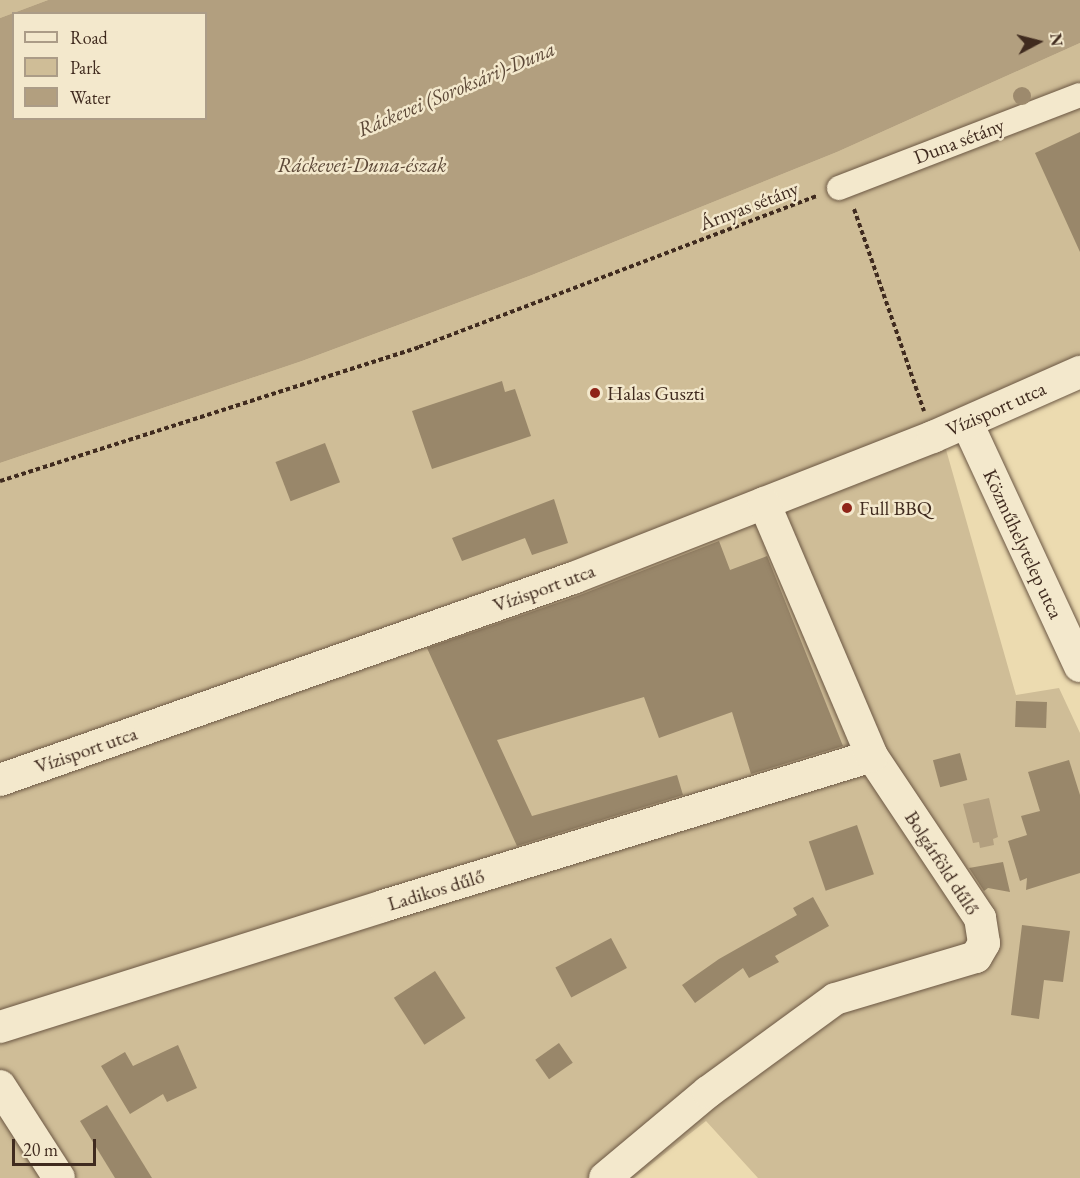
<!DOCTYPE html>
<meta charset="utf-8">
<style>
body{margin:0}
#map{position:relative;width:1080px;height:1178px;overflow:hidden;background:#ecdbb0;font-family:"EB Garamond",serif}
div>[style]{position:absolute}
.green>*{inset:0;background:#cfbd97}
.water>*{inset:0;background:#b29f7f}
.building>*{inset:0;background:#99876a;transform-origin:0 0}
.path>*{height:4px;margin-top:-2px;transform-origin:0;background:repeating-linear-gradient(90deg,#402b1f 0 4.5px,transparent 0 7.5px)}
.roads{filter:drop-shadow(0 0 2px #6b5743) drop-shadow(0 0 2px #6b5743)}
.pedestrian>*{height:24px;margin:-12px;padding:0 12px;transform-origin:12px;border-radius:12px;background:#f3e8cc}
.minor>*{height:32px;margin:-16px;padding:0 16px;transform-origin:16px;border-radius:16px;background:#f3e8cc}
.trees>*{width:18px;height:18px;margin:-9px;border-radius:50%;background:#9d8a6d}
.dots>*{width:16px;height:16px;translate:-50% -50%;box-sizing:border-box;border:3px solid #f3e8cc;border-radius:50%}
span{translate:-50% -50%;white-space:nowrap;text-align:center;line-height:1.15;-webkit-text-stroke:5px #f3e8cc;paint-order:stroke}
.street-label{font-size:20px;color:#402b1f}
.poi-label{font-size:20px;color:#402b1f}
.left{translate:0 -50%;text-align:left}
.water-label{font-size:21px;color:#5c4837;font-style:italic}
.legend{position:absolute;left:12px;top:12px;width:195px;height:108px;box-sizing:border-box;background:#f3e8cc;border:2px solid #ab9c87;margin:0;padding:8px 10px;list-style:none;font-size:18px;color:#402b1f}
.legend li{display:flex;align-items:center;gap:12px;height:30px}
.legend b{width:30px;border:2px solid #ab9c87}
.north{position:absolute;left:1008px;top:12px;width:60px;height:60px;-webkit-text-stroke:4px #f3e8cc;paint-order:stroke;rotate:83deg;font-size:16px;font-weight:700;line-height:24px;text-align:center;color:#402b1f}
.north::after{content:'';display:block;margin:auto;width:21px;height:27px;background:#402b1f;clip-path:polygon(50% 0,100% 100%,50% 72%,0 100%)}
.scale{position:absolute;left:12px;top:1139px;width:84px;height:27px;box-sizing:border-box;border:3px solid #402b1f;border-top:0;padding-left:8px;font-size:18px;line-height:21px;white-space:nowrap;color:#402b1f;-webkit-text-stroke:4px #f3e8cc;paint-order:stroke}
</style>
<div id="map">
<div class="green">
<i style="clip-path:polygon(0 0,48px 0,0 18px)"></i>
<i style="clip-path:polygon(1080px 43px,1080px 357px,937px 418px,1016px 695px,1059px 688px,1080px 733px,1080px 1178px,758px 1178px,706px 1121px,634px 1178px,0 1178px,0 463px,302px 361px,532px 275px,837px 152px)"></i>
</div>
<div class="water">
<i style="clip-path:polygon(evenodd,48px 0,1080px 0,1080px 43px,837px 152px,532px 275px,302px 361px,0 463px,0 18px,48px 0,14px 14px,206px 14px,206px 118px,14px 118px,14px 14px)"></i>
<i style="clip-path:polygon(989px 798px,998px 837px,993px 839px,994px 845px,980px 848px,979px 842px,973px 843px,963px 804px)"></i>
</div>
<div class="building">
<i style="clip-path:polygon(1080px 132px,1080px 252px,1035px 153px)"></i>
<i style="clip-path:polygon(502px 381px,505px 392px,515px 389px,531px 436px,432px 469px,412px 411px)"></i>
<i style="left:325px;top:443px;width:42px;height:53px;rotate:69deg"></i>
<i style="clip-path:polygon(554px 499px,568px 543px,532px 555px,525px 538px,462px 561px,452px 538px)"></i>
<i style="clip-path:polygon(719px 541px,730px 570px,767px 556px,843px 746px,751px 774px,732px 712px,659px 738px,644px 697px,497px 740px,532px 816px,677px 775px,683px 795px,517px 846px,427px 648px,580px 595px)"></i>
<i style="left:1016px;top:701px;width:31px;height:26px;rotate:2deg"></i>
<i style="left:960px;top:753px;width:28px;height:28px;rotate:75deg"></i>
<i style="clip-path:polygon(1069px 760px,1080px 795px,1080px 873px,1026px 890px,1027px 878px,1020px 881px,1008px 841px,1027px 835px,1021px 816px,1040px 811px,1028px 772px)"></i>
<i style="left:857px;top:825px;width:52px;height:51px;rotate:71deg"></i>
<i style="clip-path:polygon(1003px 862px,1010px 892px,988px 888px,984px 891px,969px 868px)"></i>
<i style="clip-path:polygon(813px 897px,829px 926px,775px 956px,779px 962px,749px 978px,743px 968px,695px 1003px,682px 985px,719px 959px,797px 915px,793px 908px)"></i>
<i style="clip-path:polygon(1022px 925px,1070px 931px,1063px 982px,1044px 980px,1039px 1019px,1011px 1015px)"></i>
<i style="left:611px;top:938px;width:34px;height:63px;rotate:62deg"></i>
<i style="left:435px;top:971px;width:56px;height:49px;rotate:57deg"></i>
<i style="left:559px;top:1043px;width:24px;height:29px;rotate:55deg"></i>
<i style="clip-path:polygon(178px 1045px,197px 1088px,167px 1102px,163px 1094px,130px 1114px,101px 1066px,125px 1052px,133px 1066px)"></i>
<i style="clip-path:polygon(107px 1105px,152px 1178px,115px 1178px,80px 1121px)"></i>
</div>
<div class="path">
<i style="left:854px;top:209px;width:214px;rotate:70.9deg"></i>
<i style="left:0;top:481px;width:440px;rotate:-17.7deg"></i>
<i style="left:419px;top:347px;width:425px;rotate:-20.8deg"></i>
</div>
<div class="roads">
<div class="pedestrian">
<i style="left:839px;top:188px;width:258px;rotate:-21.1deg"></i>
</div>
<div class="minor">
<i style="left:967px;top:423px;width:268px;rotate:65.1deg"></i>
<i style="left:0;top:780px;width:608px;rotate:-19.42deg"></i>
<i style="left:573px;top:578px;width:387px;rotate:-21.4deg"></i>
<i style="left:933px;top:437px;width:161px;rotate:-23.9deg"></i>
<i style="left:0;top:1027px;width:402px;rotate:-17.5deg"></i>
<i style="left:383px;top:906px;width:511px;rotate:-17.05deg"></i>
<i style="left:0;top:1086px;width:109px;rotate:57.3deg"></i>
<i style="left:605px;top:1178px;width:134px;rotate:-39.9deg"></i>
<i style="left:708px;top:1092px;width:157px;rotate:-36.2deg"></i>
<i style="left:835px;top:999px;width:147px;rotate:-16.6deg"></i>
<i style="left:976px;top:957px;width:16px;rotate:-60deg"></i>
<i style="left:984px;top:943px;width:25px;rotate:-99deg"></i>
<i style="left:980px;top:918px;width:195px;rotate:-123.7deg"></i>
<i style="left:872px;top:756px;width:275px;rotate:-113.1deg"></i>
</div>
</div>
<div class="trees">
<i style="left:1022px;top:96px"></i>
</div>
<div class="dots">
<i style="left:595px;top:393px;background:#8f2418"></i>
<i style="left:847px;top:508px;background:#8f2418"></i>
</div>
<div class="street-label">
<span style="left:959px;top:141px;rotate:-21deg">Duna sétány</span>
<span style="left:749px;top:206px;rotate:-21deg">Árnyas sétány</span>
<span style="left:996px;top:409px;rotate:-24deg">Vízisport utca</span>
<span style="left:1023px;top:544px;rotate:65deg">Közműhelytelep utca</span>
<span style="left:544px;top:588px;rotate:-20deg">Vízisport utca</span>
<span style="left:86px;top:750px;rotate:-19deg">Vízisport utca</span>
<span style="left:942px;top:863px;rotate:57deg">Bolgárföld dűlő</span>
<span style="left:436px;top:890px;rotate:-17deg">Ladikos dűlő</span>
</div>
<div class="poi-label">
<span class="left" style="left:607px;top:393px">Halas Guszti</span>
<span class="left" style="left:859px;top:508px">Full BBQ</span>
</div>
<div class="water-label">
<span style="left:456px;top:89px;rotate:-23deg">Ráckevei (Soroksári)-Duna</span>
<span style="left:362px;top:165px">Ráckevei-Duna-észak</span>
</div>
<ul class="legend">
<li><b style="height:8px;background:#f3e8cc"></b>Road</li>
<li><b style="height:16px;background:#cfbd97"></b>Park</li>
<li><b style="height:16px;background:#b29f7f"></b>Water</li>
</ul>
<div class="north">N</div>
<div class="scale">20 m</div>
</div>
